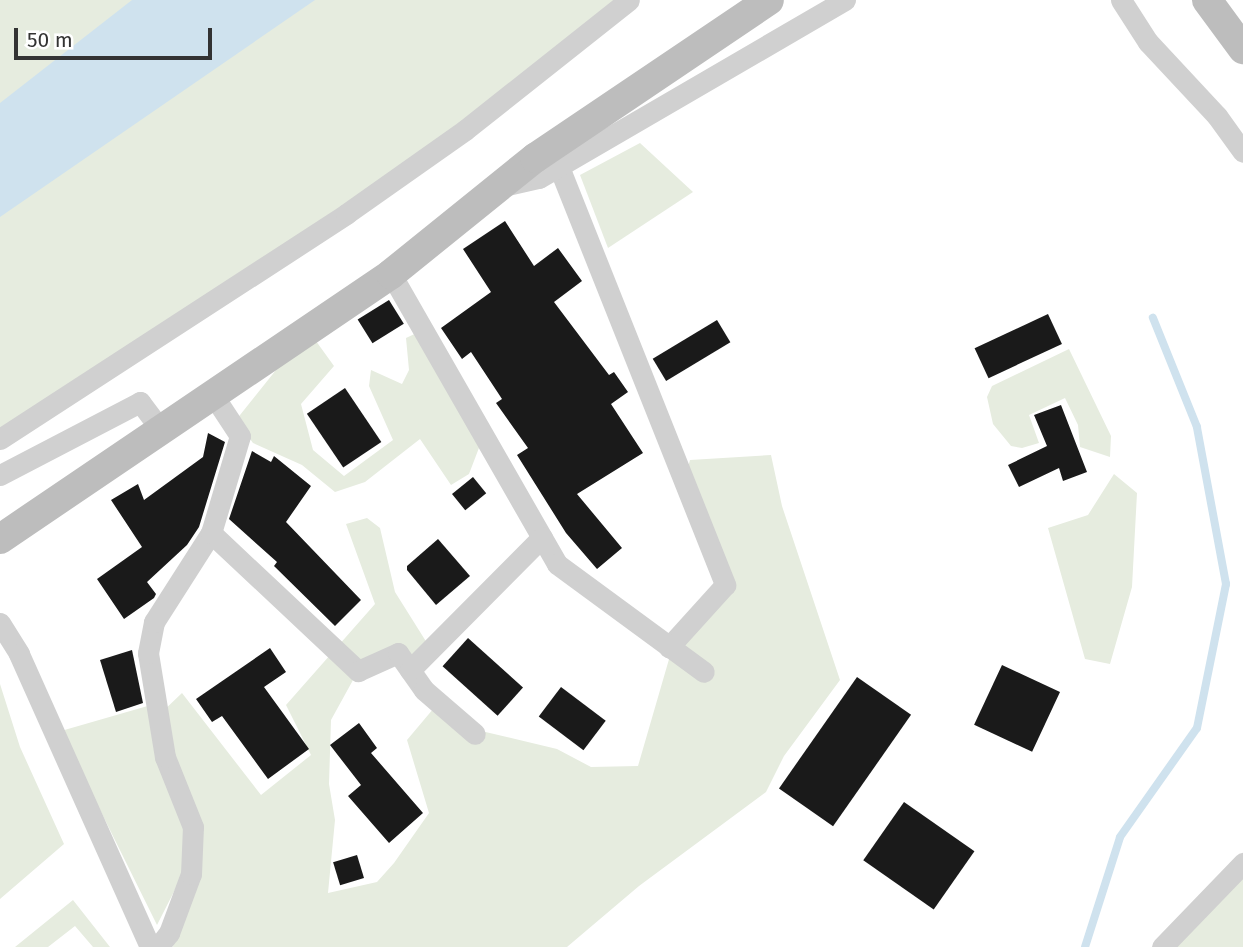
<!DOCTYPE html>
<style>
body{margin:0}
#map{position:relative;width:1243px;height:947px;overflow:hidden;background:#fff;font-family:"Fira Sans",sans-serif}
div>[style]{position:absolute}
.green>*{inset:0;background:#e6ecdf}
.water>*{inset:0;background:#cfe2ee}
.stream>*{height:8px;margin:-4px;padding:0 4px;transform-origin:4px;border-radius:4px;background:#cfe2ee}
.building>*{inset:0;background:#1a1a1a;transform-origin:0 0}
.street>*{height:21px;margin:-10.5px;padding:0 10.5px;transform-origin:10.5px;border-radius:10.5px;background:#d0d0d0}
.secondary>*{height:30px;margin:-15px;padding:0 15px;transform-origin:15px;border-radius:15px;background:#bdbdbd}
span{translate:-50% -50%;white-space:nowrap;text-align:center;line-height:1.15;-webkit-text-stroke:7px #fff;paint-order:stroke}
.scale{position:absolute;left:14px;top:28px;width:198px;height:32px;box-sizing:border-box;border:4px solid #333;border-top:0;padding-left:9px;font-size:21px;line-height:24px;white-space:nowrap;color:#333;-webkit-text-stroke:5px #fff;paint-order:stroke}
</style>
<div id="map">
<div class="green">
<i style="clip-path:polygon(0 0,627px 0,346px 214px,0 438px)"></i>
<i style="clip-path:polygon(640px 143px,693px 192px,608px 248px,580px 175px)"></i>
<i style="clip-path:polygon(308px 330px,334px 366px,301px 404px,313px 450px,344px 476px,393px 440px,369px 386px,371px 370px,402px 384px,409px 370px,406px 338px,423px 330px,482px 440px,469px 474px,451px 485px,420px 439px,365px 482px,335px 492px,302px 465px,253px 443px,236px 420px)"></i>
<i style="clip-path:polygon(1069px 349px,1111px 436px,1110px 457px,1080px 447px,1078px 425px,1065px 398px,1029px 415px,1039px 443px,1022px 448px,1011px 446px,993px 424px,987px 397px,992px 386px)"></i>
<i style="clip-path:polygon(771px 455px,782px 506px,840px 680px,784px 756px,766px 792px,639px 886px,567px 947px,173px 947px,187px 866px,157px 925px,61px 731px,158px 703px,160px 714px,182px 693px,261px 795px,311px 755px,286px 705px,375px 604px,346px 524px,367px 518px,380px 528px,395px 592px,427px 643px,410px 670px,397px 653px,358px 671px,331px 720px,329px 784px,335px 820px,328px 893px,377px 882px,394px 863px,429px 813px,407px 740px,439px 702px,477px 730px,557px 749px,591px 767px,638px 766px,674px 642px,725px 585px,684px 482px,690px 460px)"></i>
<i style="clip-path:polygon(1114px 474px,1137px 493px,1132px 587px,1110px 664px,1085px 659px,1048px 528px,1088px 515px)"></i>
<i style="clip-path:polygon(0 684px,20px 747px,64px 844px,0 899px)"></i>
<i style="clip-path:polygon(1243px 868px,1243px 947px,1170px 947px)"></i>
<i style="clip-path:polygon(73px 900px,110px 947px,93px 947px,75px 926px,48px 947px,15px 947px)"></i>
</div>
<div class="water">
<i style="clip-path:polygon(132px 0,315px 0,0 217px,0 103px)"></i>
</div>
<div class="stream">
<i style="left:1085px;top:947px;width:115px;rotate:-72.3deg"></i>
<i style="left:1120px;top:837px;width:133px;rotate:-54.8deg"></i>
<i style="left:1197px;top:728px;width:147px;rotate:-78.6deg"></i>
<i style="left:1226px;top:584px;width:160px;rotate:-100.5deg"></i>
<i style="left:1197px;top:427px;width:118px;rotate:-112deg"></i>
</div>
<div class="building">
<i style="clip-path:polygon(505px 221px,534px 266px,558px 248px,582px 281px,554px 302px,609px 375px,614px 372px,628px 392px,611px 404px,643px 453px,577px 494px,622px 548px,597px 569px,566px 533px,517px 455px,528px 448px,496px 403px,502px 399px,471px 352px,462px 359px,441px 328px,491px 292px,463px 249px)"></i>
<i style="left:389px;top:300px;width:28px;height:37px;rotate:58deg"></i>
<i style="left:1048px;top:314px;width:33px;height:81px;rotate:65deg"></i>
<i style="left:717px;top:320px;width:26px;height:75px;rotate:59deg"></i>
<i style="left:345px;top:388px;width:65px;height:46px;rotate:56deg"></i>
<i style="clip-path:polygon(1061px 405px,1087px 472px,1063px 481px,1059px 468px,1019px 487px,1008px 465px,1047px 446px,1034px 415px)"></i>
<i style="clip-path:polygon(208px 433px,225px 442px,199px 527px,187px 545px,147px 582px,156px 594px,154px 598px,124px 619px,97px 579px,142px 547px,111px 500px,138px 484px,144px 500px,203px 457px)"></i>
<i style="clip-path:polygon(252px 451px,271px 462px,274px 456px,311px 486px,286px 522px,361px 600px,335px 626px,274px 566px,277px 562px,229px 519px)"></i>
<i style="left:473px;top:477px;width:21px;height:27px;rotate:51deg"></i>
<i style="clip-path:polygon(438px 539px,470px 576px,436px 605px,407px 570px,407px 566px)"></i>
<i style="left:468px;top:638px;width:74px;height:38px;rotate:42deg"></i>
<i style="clip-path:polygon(270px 648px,286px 672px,264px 687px,309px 749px,268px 779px,222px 716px,212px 722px,196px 699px)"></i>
<i style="clip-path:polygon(132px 650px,143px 703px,116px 712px,100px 660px)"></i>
<i style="left:1002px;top:665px;width:64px;height:66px;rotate:25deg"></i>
<i style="left:857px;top:677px;width:66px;height:136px;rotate:35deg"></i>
<i style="left:561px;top:687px;width:56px;height:37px;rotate:37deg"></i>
<i style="clip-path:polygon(359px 723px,377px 748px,371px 753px,423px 813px,389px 843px,348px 796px,361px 785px,330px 745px)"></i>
<i style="left:904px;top:802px;width:86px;height:71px;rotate:35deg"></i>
<i style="left:357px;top:855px;width:24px;height:25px;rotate:73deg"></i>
</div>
<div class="street">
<i style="left:1121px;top:0;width:50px;rotate:57.3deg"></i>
<i style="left:1148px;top:42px;width:101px;rotate:47deg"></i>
<i style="left:1217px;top:116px;width:44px;rotate:54.2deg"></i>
<i style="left:559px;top:167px;width:450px;rotate:68.3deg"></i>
<i style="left:725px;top:585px;width:84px;rotate:132.1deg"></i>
<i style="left:503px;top:186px;width:37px;rotate:-13deg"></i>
<i style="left:539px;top:178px;width:354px;rotate:-30.2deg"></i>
<i style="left:391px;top:274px;width:334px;rotate:60.2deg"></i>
<i style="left:557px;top:564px;width:182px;rotate:36.3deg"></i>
<i style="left:0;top:439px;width:413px;rotate:-33deg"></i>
<i style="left:346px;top:214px;width:146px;rotate:-35.2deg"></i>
<i style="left:465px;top:130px;width:209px;rotate:-38.4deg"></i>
<i style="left:0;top:475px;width:158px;rotate:-27.5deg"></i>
<i style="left:140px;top:402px;width:35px;rotate:53deg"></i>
<i style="left:211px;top:533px;width:202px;rotate:43.2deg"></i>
<i style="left:358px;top:671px;width:44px;rotate:-24.2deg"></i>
<i style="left:398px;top:653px;width:45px;rotate:54.9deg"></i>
<i style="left:424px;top:690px;width:67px;rotate:40.8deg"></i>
<i style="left:0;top:623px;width:36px;rotate:58deg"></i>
<i style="left:19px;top:654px;width:321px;rotate:65.9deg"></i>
<i style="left:410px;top:670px;width:187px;rotate:-45.2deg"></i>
<i style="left:158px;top:947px;width:18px;rotate:-52deg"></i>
<i style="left:169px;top:933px;width:63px;rotate:-69.6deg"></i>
<i style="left:191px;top:874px;width:47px;rotate:-87.6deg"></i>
<i style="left:193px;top:827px;width:75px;rotate:-111.8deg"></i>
<i style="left:165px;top:757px;width:105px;rotate:-99.3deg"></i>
<i style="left:148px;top:653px;width:32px;rotate:-79deg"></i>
<i style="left:154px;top:622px;width:106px;rotate:-57.4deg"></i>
<i style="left:211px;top:533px;width:101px;rotate:-73.4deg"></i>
<i style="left:240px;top:436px;width:49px;rotate:-123.4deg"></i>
<i style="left:1162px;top:947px;width:117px;rotate:-46deg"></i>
</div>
<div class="secondary">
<i style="left:1207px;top:0;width:61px;rotate:53.7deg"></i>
<i style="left:0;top:539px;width:472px;rotate:-34.1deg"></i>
<i style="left:391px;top:274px;width:185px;rotate:-38.9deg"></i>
<i style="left:535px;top:158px;width:282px;rotate:-34deg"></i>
</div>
<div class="scale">50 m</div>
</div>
